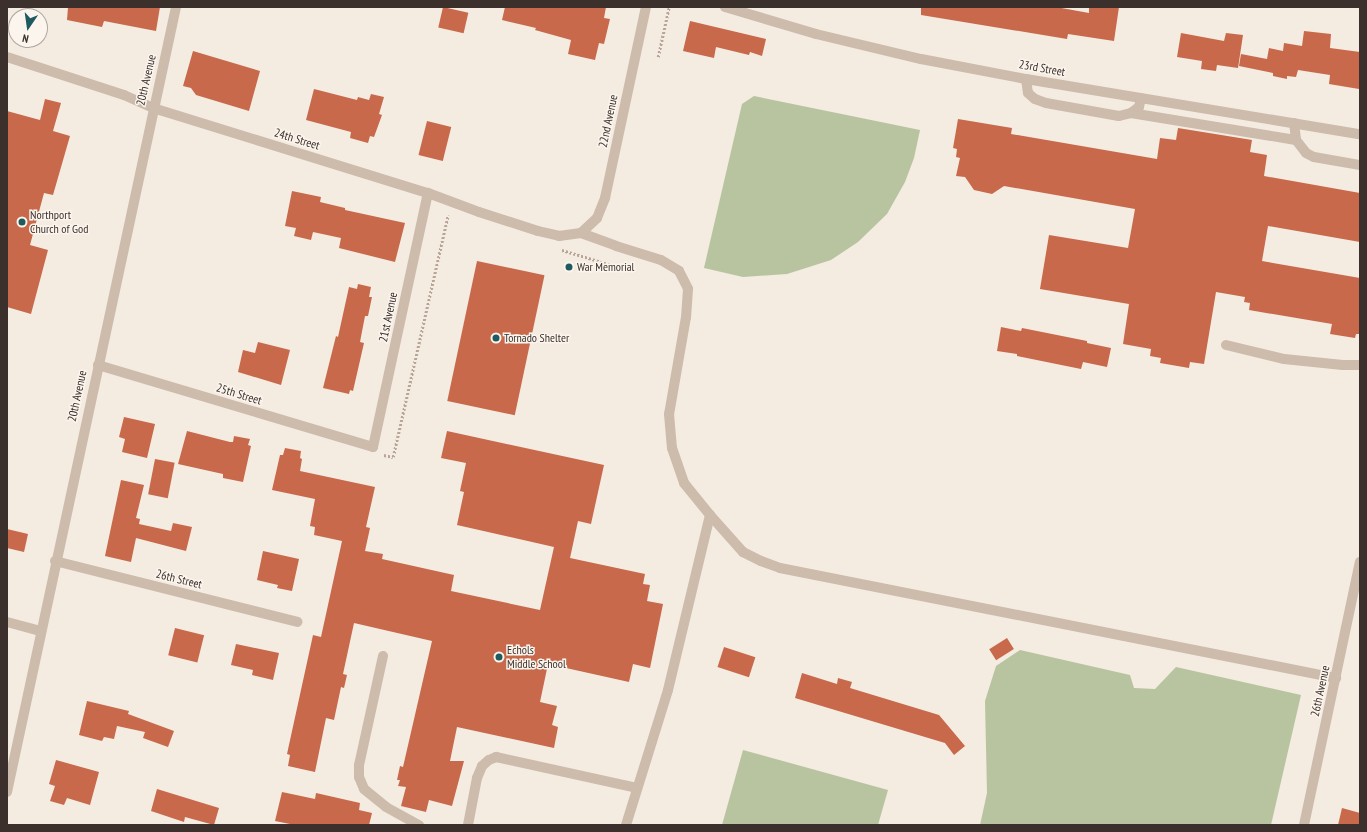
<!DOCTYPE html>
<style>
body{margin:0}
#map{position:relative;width:1367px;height:832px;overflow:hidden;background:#f4ebe1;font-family:"PT Sans Narrow",sans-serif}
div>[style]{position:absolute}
.green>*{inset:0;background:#b8c4a0}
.building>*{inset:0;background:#c8694b;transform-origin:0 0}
.path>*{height:2.5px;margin-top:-1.25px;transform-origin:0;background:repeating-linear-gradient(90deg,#b9a596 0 2px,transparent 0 4px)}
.minor>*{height:10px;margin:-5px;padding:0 5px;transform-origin:5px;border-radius:5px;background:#cdbbac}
.dots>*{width:11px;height:11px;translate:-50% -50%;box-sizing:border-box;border:2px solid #fbf5ee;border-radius:50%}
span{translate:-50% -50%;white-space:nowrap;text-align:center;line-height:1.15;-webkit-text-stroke:3px #fbf5ee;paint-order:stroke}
.street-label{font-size:12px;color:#3b302b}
.poi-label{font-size:12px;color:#3b302b}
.left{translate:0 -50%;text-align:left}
.frame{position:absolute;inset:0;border:8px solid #3b302b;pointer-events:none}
.north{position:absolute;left:8px;top:8px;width:40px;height:40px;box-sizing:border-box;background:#fbf5ee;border:1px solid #aea6a0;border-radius:50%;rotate:193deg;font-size:11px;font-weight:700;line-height:16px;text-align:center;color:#3b302b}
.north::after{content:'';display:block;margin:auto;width:14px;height:18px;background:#1f5a5e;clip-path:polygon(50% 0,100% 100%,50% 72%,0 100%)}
</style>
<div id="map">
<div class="green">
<i style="clip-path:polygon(754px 96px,920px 130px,914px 158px,905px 182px,887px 214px,858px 242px,831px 260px,787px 274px,743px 277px,704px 268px,742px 104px)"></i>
<i style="clip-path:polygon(1020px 650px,1130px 675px,1134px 688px,1155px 689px,1176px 667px,1301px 695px,1271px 825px,980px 825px,987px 793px,985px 701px,996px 666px)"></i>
<i style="clip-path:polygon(743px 750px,888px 790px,878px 825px,722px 825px)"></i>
</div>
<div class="building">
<i style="clip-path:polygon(68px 7px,160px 7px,156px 31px,104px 21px,102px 27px,67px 20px)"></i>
<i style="left:443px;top:7px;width:26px;height:21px;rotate:13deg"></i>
<i style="clip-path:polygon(505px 7px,606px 7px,604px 18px,610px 19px,604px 44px,599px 43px,595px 60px,568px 54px,571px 40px,535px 30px,536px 28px,502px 20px)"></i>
<i style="clip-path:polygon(921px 7px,1056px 7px,1089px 13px,1089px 7px,1119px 7px,1114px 41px,1068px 34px,1067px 39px,921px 15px)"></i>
<i style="clip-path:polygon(690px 21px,766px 39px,762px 56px,750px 52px,749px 55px,716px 47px,714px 58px,683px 51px)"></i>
<i style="clip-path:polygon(1304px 31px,1331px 34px,1330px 48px,1360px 52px,1359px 89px,1329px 84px,1330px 75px,1298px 70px,1296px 77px,1287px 76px,1287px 79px,1273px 76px,1273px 73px,1239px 66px,1241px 54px,1267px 59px,1269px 48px,1283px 51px,1284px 43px,1302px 46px)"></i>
<i style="clip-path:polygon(1181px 33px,1224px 41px,1226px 33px,1243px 35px,1238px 68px,1217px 65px,1216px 71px,1201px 69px,1202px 61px,1177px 57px)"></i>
<i style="clip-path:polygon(193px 51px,260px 71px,249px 111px,196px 95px,191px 88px,183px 86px)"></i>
<i style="clip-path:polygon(314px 89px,357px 100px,358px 97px,369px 100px,371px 94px,384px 97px,379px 114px,382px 115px,374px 137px,370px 136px,368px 143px,350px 138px,351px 132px,306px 120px)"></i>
<i style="clip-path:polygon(45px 99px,61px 103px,53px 131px,70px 136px,53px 195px,44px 193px,30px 245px,48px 250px,31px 314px,7px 307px,7px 111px,40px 120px)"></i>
<i style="clip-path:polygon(958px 119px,1012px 128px,1011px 134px,1157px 159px,1160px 138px,1176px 140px,1178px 128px,1252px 140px,1250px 152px,1267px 155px,1264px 176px,1360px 193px,1360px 242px,1268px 226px,1262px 261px,1360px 278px,1360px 334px,1356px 334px,1355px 338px,1330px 334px,1332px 324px,1249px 310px,1250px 303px,1244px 302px,1245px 297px,1216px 292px,1204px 364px,1190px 362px,1189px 368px,1160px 363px,1161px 358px,1150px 356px,1151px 349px,1123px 344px,1129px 304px,1040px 289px,1049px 235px,1128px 248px,1135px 209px,1004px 186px,992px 194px,974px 190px,965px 177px,956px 176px,960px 158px,956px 157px,957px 149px,953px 148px)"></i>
<i style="left:427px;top:121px;width:25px;height:35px;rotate:14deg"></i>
<i style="clip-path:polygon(292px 191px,321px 197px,320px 202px,345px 208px,345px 210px,405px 223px,395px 262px,339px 248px,341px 238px,313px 232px,311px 240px,294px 236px,296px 228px,285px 226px)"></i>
<i style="left:477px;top:261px;width:69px;height:143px;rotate:12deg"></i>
<i style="clip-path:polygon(358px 284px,371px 287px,369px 297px,372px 297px,368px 316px,365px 316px,360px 342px,364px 343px,353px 391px,350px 390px,349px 394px,323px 388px,336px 336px,338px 337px,349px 287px,357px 289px)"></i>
<i style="clip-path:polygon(1001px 327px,1021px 331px,1022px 328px,1087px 341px,1087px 343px,1111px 348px,1107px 367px,1083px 362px,1081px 369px,1017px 356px,1017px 354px,997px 351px)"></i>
<i style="clip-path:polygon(258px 342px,290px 350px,281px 385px,238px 372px,243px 350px,255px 353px)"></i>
<i style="clip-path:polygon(124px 417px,155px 424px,147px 458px,122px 452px,125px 439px,119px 437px)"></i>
<i style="clip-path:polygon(187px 431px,230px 442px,233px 442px,234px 436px,250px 439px,248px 445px,251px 446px,243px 482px,223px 478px,223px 474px,178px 464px)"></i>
<i style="clip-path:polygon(447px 431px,604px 465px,591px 524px,578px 521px,570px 558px,645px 574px,643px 584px,650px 585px,647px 601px,663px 604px,650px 668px,633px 664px,629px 682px,548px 664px,540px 702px,557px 706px,552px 725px,558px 727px,554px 748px,457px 727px,450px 761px,464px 761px,452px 806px,429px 800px,426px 812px,401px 806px,406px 787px,398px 786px,400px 780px,397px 780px,400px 766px,403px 767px,432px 641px,354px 623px,343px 674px,347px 675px,344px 688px,341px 687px,334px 720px,326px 718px,315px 772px,288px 766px,290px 755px,287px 754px,313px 635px,321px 637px,342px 541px,314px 535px,315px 527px,310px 526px,315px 499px,272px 490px,280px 455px,283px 455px,285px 448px,301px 451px,300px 458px,302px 459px,300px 471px,375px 487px,366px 527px,370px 528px,365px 551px,383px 554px,382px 559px,454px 575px,451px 591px,540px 610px,554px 547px,457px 525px,464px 492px,460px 491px,466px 463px,441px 458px)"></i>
<i style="left:155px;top:459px;width:20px;height:36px;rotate:11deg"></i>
<i style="clip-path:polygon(121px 480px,144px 485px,136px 518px,140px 519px,139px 524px,171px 531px,173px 523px,192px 527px,186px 551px,136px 538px,131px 562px,105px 556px)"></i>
<i style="clip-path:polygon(7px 529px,28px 534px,24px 552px,7px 548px)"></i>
<i style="clip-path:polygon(263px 551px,299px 559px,292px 591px,277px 588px,278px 585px,257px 580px)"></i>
<i style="left:175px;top:628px;width:30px;height:28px;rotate:14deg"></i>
<i style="left:1007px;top:638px;width:13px;height:21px;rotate:58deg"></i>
<i style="clip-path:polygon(236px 644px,279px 653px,273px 680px,252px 675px,253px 670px,231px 665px)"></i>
<i style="left:724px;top:647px;width:33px;height:21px;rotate:18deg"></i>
<i style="clip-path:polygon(802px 673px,837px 684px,838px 678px,852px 682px,850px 688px,939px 715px,965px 746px,954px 755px,945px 743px,795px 698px)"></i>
<i style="clip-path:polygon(87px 701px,129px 711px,128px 714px,174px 731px,168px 747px,143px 738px,145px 732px,117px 726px,114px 739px,104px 737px,102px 741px,79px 735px)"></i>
<i style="clip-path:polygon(56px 760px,99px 772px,90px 805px,67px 798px,64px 805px,50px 801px,55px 786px,49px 784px)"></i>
<i style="clip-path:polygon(157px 789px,219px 808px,214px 825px,185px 817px,184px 822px,151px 811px)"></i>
<i style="clip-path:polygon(282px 792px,315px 799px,316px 793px,360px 803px,359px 810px,372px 813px,369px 825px,295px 825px,275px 821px)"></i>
<i style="clip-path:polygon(1342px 808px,1360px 813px,1360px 825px,1338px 825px)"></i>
</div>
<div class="path">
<i style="left:658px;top:57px;width:51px;rotate:-77.6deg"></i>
<i style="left:562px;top:250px;width:55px;rotate:16.8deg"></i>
<i style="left:384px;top:455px;width:9px;rotate:13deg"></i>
<i style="left:393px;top:457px;width:248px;rotate:-77.2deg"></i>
</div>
<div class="minor">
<i style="left:725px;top:7px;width:95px;rotate:16.5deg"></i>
<i style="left:816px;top:34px;width:108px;rotate:13.4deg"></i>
<i style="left:921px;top:59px;width:107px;rotate:10.8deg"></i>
<i style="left:1026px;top:79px;width:338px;rotate:9.4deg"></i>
<i style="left:7px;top:57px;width:123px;rotate:18deg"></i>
<i style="left:124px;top:95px;width:32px;rotate:24deg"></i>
<i style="left:153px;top:108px;width:288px;rotate:17.2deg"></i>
<i style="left:428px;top:193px;width:54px;rotate:20.4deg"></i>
<i style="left:479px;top:212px;width:62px;rotate:17.9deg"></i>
<i style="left:538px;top:231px;width:22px;rotate:13deg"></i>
<i style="left:559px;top:236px;width:22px;rotate:-8deg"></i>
<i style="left:1026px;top:79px;width:14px;rotate:82deg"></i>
<i style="left:1028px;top:93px;width:9px;rotate:41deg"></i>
<i style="left:1035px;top:99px;width:12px;rotate:20deg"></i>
<i style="left:1046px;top:103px;width:74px;rotate:10.1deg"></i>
<i style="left:1119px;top:116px;width:12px;rotate:-14deg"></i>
<i style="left:1131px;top:113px;width:10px;rotate:-37deg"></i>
<i style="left:1139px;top:107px;width:9px;rotate:-77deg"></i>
<i style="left:1131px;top:113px;width:167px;rotate:9.3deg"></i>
<i style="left:1294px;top:123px;width:17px;rotate:83deg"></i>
<i style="left:1296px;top:140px;width:16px;rotate:52deg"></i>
<i style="left:1306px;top:153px;width:9px;rotate:27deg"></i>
<i style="left:1314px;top:157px;width:47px;rotate:9.9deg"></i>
<i style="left:581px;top:233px;width:37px;rotate:20deg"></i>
<i style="left:616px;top:246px;width:47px;rotate:17.3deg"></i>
<i style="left:661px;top:260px;width:21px;rotate:31deg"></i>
<i style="left:679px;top:271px;width:20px;rotate:63deg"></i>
<i style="left:688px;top:289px;width:28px;rotate:94deg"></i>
<i style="left:686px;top:317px;width:98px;rotate:99.9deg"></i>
<i style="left:669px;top:414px;width:34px;rotate:85deg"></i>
<i style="left:672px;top:448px;width:37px;rotate:71deg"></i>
<i style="left:684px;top:483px;width:41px;rotate:50.9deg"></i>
<i style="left:710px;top:515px;width:50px;rotate:48.3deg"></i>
<i style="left:743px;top:552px;width:20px;rotate:27deg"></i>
<i style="left:761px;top:561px;width:20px;rotate:20deg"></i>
<i style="left:780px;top:568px;width:567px;rotate:11.19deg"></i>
<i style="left:581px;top:233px;width:22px;rotate:-43deg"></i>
<i style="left:597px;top:218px;width:22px;rotate:-68deg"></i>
<i style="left:605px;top:198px;width:195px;rotate:-77.9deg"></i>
<i style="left:1226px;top:345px;width:60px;rotate:13.6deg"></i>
<i style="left:1284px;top:359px;width:59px;rotate:5.8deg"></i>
<i style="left:1343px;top:365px;width:17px"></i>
<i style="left:98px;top:365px;width:287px;rotate:16.6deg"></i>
<i style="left:373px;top:447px;width:260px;rotate:-77.8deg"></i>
<i style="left:55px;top:561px;width:250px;rotate:14.1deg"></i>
<i style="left:7px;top:622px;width:34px;rotate:15deg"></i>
<i style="left:383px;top:656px;width:112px;rotate:102.4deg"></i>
<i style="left:359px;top:765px;width:12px;rotate:90deg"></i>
<i style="left:359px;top:777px;width:13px;rotate:67deg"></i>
<i style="left:364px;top:789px;width:28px;rotate:39deg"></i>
<i style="left:386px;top:807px;width:38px;rotate:29deg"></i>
<i style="left:7px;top:792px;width:803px;rotate:-77.85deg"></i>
<i style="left:468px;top:825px;width:48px;rotate:-79.2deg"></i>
<i style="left:477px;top:778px;width:13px;rotate:-67deg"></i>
<i style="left:482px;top:766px;width:9px;rotate:-41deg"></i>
<i style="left:489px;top:760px;width:8px;rotate:-23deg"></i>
<i style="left:496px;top:757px;width:144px;rotate:12.4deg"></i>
<i style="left:626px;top:825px;width:141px;rotate:-72.7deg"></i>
<i style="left:668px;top:690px;width:180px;rotate:-76.5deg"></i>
<i style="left:1304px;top:825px;width:269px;rotate:-78deg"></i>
</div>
<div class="dots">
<i style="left:22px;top:222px;background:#1f5a5e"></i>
<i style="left:569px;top:267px;background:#1f5a5e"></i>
<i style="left:496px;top:338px;background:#1f5a5e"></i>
<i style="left:499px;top:657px;background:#1f5a5e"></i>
</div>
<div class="street-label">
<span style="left:1042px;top:68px;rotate:10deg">23rd Street</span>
<span style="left:146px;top:80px;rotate:-77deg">20th Avenue</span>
<span style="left:608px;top:121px;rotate:-78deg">22nd Avenue</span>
<span style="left:297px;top:139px;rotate:17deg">24th Street</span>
<span style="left:388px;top:317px;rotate:-78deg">21st Avenue</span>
<span style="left:239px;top:394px;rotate:17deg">25th Street</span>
<span style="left:77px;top:396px;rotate:-78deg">20th Avenue</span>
<span style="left:179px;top:579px;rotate:14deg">26th Street</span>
<span style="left:1320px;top:691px;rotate:-78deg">26th Avenue</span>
</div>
<div class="poi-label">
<span class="left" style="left:30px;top:222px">Northport<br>Church of God</span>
<span class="left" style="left:577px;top:267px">War Memorial</span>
<span class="left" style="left:504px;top:338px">Tornado Shelter</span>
<span class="left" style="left:507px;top:657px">Echols<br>Middle School</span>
</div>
<div class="frame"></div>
<div class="north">N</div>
</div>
